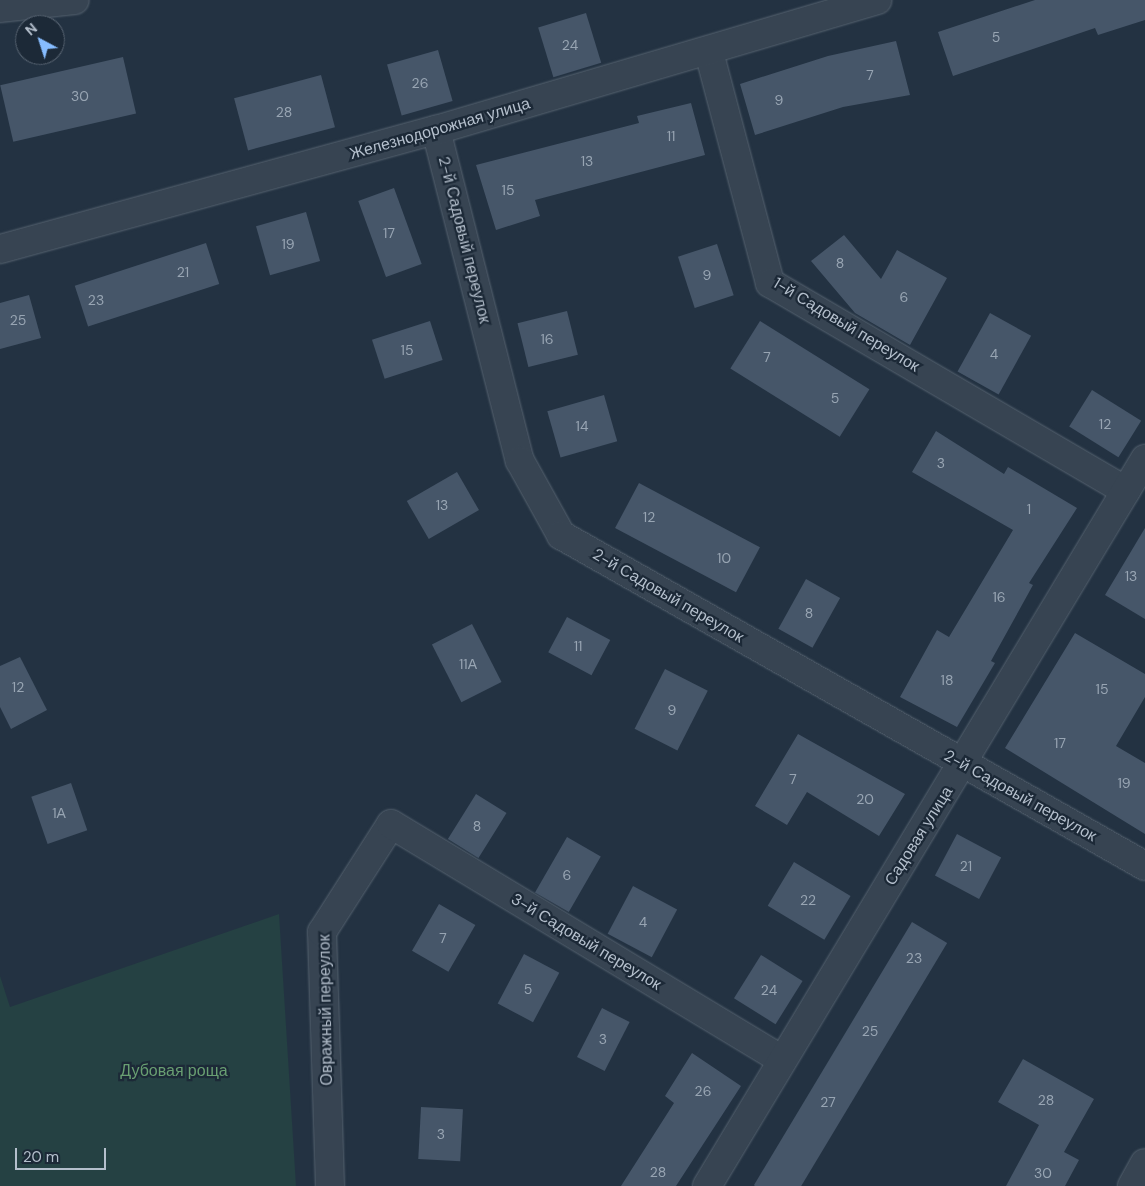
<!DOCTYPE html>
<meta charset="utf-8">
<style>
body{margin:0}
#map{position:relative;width:1145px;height:1186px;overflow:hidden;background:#233242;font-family:"DM Sans",sans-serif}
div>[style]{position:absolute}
.green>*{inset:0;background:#254143}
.building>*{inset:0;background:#465669;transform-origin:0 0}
.roads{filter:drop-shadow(0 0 1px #55626f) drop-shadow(0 0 1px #55626f)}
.minor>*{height:28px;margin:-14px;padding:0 14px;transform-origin:14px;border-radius:14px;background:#374452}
.tertiary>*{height:28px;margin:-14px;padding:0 14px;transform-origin:14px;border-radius:14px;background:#374452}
span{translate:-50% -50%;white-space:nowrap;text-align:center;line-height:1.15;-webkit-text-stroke:4.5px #1c2937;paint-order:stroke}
.number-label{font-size:14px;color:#98a5b3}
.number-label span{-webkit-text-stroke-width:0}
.street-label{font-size:16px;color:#b4bfcc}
.park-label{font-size:16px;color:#699f72}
.north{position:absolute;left:15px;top:15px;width:50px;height:50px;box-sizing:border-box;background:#1c2937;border:1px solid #596573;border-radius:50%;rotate:320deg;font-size:14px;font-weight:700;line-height:20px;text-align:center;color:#b4bfcc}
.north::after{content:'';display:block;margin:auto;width:18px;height:22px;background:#86bcff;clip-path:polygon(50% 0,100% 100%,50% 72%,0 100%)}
.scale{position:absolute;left:15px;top:1148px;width:91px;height:22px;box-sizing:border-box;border:2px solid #b4bfcc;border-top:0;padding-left:6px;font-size:15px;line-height:18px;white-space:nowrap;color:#b4bfcc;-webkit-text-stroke:4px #1c2937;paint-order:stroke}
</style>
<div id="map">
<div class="green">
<i style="clip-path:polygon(279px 914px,296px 1186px,0 1186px,0 976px,10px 1007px)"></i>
</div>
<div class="building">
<i style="clip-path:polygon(1035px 0,1145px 0,1145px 20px,1098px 35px,1095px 28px,953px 76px,938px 32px)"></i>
<i style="left:586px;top:13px;width:52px;height:50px;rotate:73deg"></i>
<i style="clip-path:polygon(896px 41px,910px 95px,843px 107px,755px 135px,740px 84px,828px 56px)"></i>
<i style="left:438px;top:50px;width:53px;height:53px;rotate:74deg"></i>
<i style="left:123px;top:57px;width:58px;height:126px;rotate:77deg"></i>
<i style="left:321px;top:75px;width:54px;height:90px;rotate:75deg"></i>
<i style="clip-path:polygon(691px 103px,705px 155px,535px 200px,540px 216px,496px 230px,476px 165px,639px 123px,637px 116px)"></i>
<i style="left:394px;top:188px;width:81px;height:38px;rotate:70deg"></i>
<i style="left:306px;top:212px;width:51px;height:52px;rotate:74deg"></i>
<i style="clip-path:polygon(844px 235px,881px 279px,897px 250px,947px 278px,910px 345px,855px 313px,811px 261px)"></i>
<i style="left:206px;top:243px;width:43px;height:138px;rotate:72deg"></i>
<i style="left:717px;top:244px;width:54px;height:41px;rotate:72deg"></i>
<i style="clip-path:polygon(29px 295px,41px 338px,0 349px,0 303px)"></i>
<i style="left:567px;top:311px;width:45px;height:51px;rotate:76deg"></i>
<i style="left:990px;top:313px;width:47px;height:67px;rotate:29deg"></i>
<i style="left:430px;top:321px;width:41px;height:61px;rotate:72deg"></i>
<i style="left:760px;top:321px;width:129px;height:56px;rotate:32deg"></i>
<i style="left:1092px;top:390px;width:58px;height:43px;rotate:32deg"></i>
<i style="left:604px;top:395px;width:48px;height:59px;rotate:74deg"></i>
<i style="clip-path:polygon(936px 431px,1004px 474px,1008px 467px,1077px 508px,1029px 583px,1033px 585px,991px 661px,995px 663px,957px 727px,900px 697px,937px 630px,949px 637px,1013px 530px,912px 472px)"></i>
<i style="left:457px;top:472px;width:44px;height:58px;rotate:60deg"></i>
<i style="left:639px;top:483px;width:137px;height:51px;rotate:28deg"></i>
<i style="clip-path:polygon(1145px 528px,1145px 619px,1105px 595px)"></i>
<i style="left:806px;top:579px;width:39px;height:57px;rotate:29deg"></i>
<i style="left:567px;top:617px;width:49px;height:40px;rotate:28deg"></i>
<i style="left:472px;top:624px;width:65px;height:45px;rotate:63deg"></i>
<i style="clip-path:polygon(1075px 633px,1145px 674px,1145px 697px,1116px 746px,1145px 763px,1145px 834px,1005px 748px)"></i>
<i style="clip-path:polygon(20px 657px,47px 710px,11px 729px,0 707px,0 666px)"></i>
<i style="left:665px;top:669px;width:48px;height:67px;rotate:27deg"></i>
<i style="clip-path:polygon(798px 734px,905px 794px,879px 836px,807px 792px,787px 825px,755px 806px)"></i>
<i style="left:71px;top:783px;width:50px;height:42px;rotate:71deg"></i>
<i style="left:476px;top:794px;width:36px;height:53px;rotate:32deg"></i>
<i style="left:957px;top:834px;width:50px;height:47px;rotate:28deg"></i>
<i style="left:567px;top:837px;width:39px;height:64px;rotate:30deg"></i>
<i style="left:794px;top:862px;width:66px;height:51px;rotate:31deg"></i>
<i style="left:633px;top:886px;width:50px;height:54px;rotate:28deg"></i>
<i style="left:439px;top:904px;width:42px;height:54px;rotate:30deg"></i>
<i style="left:912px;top:922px;width:41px;height:307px;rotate:31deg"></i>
<i style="left:524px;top:954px;width:40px;height:56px;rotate:28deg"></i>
<i style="left:761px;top:955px;width:49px;height:51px;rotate:32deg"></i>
<i style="left:602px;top:1008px;width:31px;height:55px;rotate:27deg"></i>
<i style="clip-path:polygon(692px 1053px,741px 1086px,676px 1186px,621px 1186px,674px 1103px,665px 1096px)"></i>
<i style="clip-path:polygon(1023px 1059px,1094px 1099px,1064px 1152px,1079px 1160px,1065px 1186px,1006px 1186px,1039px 1125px,998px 1102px)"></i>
<i style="left:421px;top:1107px;width:42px;height:52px;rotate:3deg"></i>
</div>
<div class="roads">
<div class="minor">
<i style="left:709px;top:52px;width:239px;rotate:75.2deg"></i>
<i style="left:770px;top:283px;width:412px;rotate:30.3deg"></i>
<i style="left:436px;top:130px;width:341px;rotate:75.8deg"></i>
<i style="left:520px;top:461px;width:85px;rotate:61deg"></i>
<i style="left:561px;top:535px;width:671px;rotate:29.54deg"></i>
<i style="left:0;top:249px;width:452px;rotate:-15.3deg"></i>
<i style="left:436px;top:130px;width:460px;rotate:-16.4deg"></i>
<i style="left:330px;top:1186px;width:254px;rotate:-91.8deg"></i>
<i style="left:322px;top:932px;width:128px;rotate:-57.4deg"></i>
<i style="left:391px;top:824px;width:457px;rotate:31.1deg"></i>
<i style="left:707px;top:1186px;width:849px;rotate:-58.93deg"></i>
<i style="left:1132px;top:1186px;width:26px;rotate:-61deg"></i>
</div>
<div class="tertiary">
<i style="left:0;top:8px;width:75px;rotate:-6.1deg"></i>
</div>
</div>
<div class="number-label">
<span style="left:996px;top:37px">5</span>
<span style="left:570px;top:45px">24</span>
<span style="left:870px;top:75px">7</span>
<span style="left:420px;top:83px">26</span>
<span style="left:80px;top:96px">30</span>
<span style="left:779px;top:100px">9</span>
<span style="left:284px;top:112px">28</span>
<span style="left:671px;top:136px">11</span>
<span style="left:587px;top:161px">13</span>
<span style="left:508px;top:190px">15</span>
<span style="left:389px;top:233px">17</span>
<span style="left:288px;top:244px">19</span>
<span style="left:840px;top:263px">8</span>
<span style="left:183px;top:272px">21</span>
<span style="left:707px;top:275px">9</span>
<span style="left:904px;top:297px">6</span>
<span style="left:96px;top:300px">23</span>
<span style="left:18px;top:320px">25</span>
<span style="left:547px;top:339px">16</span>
<span style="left:407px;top:350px">15</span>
<span style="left:994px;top:354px">4</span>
<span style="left:767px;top:357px">7</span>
<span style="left:835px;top:398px">5</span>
<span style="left:1105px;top:424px">12</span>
<span style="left:582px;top:426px">14</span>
<span style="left:941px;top:463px">3</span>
<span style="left:442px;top:505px">13</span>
<span style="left:1029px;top:509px">1</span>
<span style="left:649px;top:517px">12</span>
<span style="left:724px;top:558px">10</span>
<span style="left:1131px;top:576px">13</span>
<span style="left:999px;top:597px">16</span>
<span style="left:809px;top:613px">8</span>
<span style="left:578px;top:646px">11</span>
<span style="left:468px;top:664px">11А</span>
<span style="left:947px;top:680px">18</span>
<span style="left:18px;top:687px">12</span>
<span style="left:1102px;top:689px">15</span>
<span style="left:672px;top:710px">9</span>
<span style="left:1060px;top:743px">17</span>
<span style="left:793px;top:779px">7</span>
<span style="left:1124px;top:783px">19</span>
<span style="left:865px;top:799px">20</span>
<span style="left:59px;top:813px">1А</span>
<span style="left:477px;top:826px">8</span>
<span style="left:966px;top:866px">21</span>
<span style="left:567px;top:875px">6</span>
<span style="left:808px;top:900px">22</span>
<span style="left:643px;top:922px">4</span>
<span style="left:443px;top:938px">7</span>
<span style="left:914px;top:958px">23</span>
<span style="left:528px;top:989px">5</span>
<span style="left:769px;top:990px">24</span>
<span style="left:870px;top:1031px">25</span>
<span style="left:603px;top:1039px">3</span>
<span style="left:703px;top:1091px">26</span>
<span style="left:1046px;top:1100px">28</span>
<span style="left:828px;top:1102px">27</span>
<span style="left:441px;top:1134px">3</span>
<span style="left:658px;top:1172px">28</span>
<span style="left:1043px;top:1173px">30</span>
</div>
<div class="street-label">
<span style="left:440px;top:129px;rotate:-16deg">Железнодорожная улица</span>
<span style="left:464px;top:240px;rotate:76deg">2-й Садовый переулок</span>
<span style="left:846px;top:325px;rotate:31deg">1-й Садовый переулок</span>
<span style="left:668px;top:596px;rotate:30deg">2-й Садовый переулок</span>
<span style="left:1020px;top:796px;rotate:29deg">2-й Садовый переулок</span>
<span style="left:919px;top:836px;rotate:-58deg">Садовая улица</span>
<span style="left:586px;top:942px;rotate:31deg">3-й Садовый переулок</span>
<span style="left:326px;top:1010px;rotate:-91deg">Овражный переулок</span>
</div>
<div class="park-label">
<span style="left:174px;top:1071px">Дубовая роща</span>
</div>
<div class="north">N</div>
<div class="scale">20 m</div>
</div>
